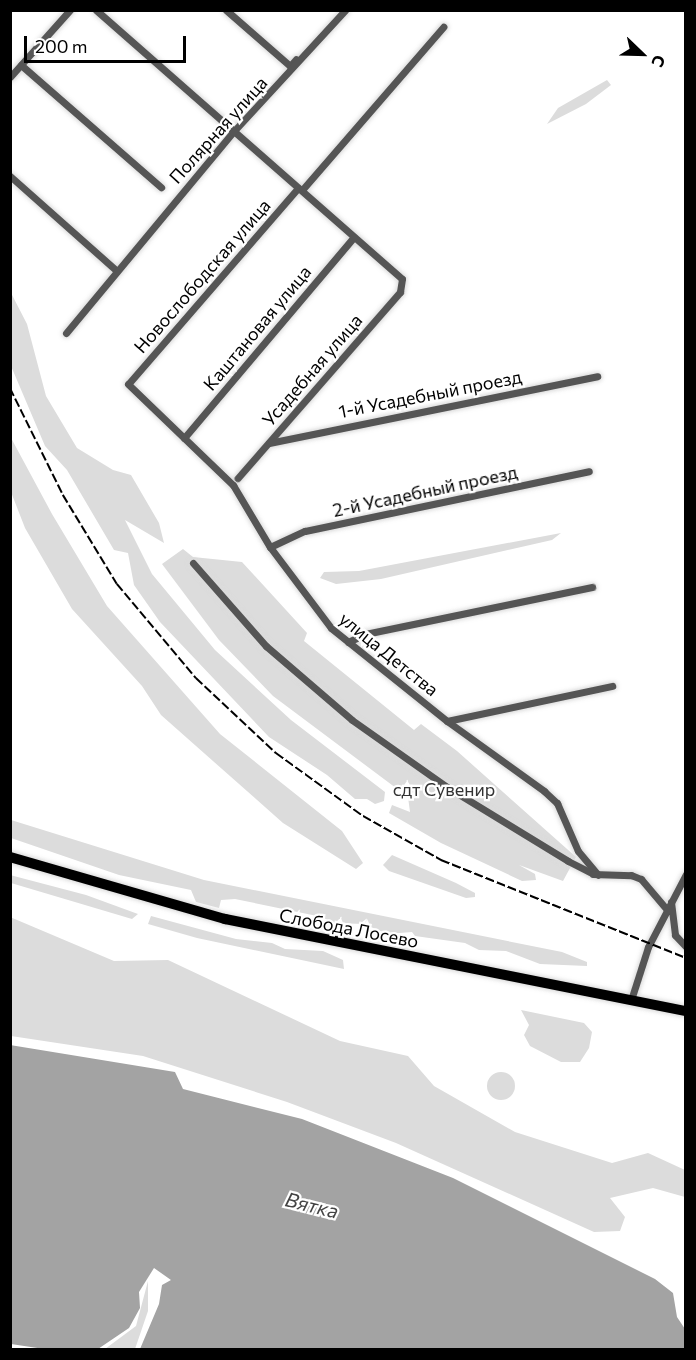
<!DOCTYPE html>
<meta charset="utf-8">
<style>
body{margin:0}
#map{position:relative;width:696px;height:1360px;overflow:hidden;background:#fff;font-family:Commissioner,sans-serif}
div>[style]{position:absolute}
.green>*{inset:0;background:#dcdcdc}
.round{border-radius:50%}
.water>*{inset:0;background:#a3a3a3}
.roads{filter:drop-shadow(0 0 2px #dbdbdb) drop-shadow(0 0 2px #dbdbdb)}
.minor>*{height:7px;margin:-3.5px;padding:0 3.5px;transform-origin:3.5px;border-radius:3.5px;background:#555}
.primary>*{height:10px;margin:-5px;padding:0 5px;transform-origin:5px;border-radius:5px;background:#000}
.rail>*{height:1.5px;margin-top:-0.75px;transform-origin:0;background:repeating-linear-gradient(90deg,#000 0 9px,transparent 0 12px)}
span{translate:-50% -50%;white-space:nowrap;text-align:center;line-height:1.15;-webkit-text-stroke:4.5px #fff;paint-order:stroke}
.street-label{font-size:18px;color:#000}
.park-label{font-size:18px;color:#333}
.water-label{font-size:20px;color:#444;font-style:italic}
.frame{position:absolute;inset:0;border:12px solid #000;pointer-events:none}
.north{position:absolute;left:612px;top:24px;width:60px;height:60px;-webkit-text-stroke:4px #fff;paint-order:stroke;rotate:113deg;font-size:16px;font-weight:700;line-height:24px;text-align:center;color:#000}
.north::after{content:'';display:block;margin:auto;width:21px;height:27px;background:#000;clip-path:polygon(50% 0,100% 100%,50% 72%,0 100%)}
.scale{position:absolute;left:24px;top:36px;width:162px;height:27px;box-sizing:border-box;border:3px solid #000;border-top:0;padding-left:8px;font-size:18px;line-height:21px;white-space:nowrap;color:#000;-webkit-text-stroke:4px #fff;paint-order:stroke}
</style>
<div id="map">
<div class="green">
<i style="clip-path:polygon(607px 80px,611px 85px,586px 104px,547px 124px,558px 108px)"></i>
<i style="clip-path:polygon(10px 291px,27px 324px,46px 396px,77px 448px,113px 470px,131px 475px,159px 523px,164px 543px,125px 520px,152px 574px,215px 650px,291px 720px,385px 792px,384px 801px,375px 804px,367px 799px,355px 799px,327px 775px,269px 737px,160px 622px,134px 585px,128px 553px,114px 550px,67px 470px,45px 446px,11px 366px)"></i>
<i style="clip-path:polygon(10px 436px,52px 514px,107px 606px,220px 734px,342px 831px,363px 863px,356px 869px,283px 823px,161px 715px,142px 686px,72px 609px,25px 528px,11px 492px)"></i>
<i style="clip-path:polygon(561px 533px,552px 540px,381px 579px,336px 584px,320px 578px,324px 572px,359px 571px)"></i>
<i style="clip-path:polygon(183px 549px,193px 557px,242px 562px,307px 633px,304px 641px,414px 730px,421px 724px,457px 751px,576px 857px,563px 881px,519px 865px,535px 874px,536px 880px,522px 881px,441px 843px,389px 813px,392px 805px,410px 812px,408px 797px,273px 696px,219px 640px,162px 564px)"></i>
<i style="clip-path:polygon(11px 820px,204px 880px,562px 952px,587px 962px,587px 966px,540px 964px,506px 951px,479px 950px,465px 943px,415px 936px,412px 932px,387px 934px,364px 924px,333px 923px,322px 917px,235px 899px,221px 900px,219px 908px,196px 902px,191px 890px,119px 875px,11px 838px)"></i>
<i style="clip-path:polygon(392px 855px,456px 883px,475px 893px,475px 897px,466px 898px,389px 871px,383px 865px)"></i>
<i style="clip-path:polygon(10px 875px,86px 895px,138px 914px,132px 919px,11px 883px)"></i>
<i style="clip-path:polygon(151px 916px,236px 939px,272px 943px,285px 949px,323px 951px,343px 960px,344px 969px,197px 938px,148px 924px)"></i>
<i style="clip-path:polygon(10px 917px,114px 961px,168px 960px,340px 1041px,408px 1056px,434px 1086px,515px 1132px,612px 1163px,648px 1153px,685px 1170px,685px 1197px,653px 1188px,610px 1198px,625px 1217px,620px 1231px,594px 1232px,396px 1143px,287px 1102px,143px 1056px,11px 1036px)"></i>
<i style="clip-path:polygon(521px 1010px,584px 1023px,592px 1032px,589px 1048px,580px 1062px,561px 1062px,530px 1046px,524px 1035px,529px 1025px)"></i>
<i class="round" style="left:487px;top:1072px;width:28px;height:28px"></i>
<i style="clip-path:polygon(148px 1281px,148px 1311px,135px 1349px,105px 1349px,136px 1326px)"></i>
</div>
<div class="water">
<i style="clip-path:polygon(10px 1045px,175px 1072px,183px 1089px,302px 1119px,453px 1178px,655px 1279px,673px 1293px,677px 1317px,685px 1329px,685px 1349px,140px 1349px,159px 1304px,162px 1285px,171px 1280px,154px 1268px,139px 1292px,140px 1308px,129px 1328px,98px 1349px,44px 1349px,11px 1344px)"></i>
</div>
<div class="roads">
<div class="minor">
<i style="left:96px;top:10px;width:407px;rotate:41.3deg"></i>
<i style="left:402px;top:279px;width:13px;rotate:99deg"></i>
<i style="left:400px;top:292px;width:247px;rotate:131.1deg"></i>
<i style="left:226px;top:10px;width:85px;rotate:41.2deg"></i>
<i style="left:290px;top:66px;width:9px;rotate:-49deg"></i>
<i style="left:21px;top:65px;width:186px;rotate:41.1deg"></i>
<i style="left:10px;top:77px;width:90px;rotate:-48.2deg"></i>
<i style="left:10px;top:176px;width:142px;rotate:41.6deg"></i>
<i style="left:298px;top:188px;width:259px;rotate:130.9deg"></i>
<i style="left:128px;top:384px;width:146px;rotate:43.9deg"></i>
<i style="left:233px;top:485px;width:72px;rotate:59.2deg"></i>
<i style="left:270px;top:547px;width:101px;rotate:53deg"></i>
<i style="left:331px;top:628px;width:149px;rotate:38.7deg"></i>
<i style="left:447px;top:721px;width:120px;rotate:35.8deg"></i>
<i style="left:544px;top:791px;width:18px;rotate:43deg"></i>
<i style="left:557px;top:803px;width:52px;rotate:66.4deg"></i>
<i style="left:578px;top:851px;width:31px;rotate:50deg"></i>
<i style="left:302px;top:190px;width:216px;rotate:-49.1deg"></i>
<i style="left:66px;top:333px;width:261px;rotate:-50.3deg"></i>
<i style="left:233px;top:132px;width:166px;rotate:-47.4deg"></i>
<i style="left:184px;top:438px;width:263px;rotate:-49.8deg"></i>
<i style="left:269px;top:443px;width:335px;rotate:-11.5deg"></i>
<i style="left:270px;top:547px;width:38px;rotate:-25deg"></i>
<i style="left:305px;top:531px;width:290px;rotate:-11.9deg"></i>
<i style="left:193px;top:563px;width:111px;rotate:48.7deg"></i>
<i style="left:266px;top:646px;width:113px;rotate:40.7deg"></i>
<i style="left:352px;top:720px;width:116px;rotate:35.2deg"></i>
<i style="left:447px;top:787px;width:142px;rotate:31.4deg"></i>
<i style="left:568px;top:861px;width:28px;rotate:27deg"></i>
<i style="left:593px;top:874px;width:38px;rotate:2deg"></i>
<i style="left:631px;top:875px;width:11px;rotate:22deg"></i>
<i style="left:641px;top:879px;width:42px;rotate:49.8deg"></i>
<i style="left:348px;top:642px;width:19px;rotate:-25deg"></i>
<i style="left:365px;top:634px;width:232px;rotate:-11.7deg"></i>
<i style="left:447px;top:721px;width:169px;rotate:-12deg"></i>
<i style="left:671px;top:902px;width:33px;rotate:83deg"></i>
<i style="left:675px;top:935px;width:16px;rotate:47deg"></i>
<i style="left:631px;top:1000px;width:56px;rotate:-72.2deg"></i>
<i style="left:648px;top:947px;width:82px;rotate:-62.5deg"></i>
</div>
<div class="primary">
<i style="left:10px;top:857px;width:224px;rotate:16.1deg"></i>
<i style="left:225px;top:919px;width:470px;rotate:11.3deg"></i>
</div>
</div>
<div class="rail">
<i style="left:10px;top:388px;width:119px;rotate:63.6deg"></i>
<i style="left:63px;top:495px;width:104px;rotate:58.8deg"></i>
<i style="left:117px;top:584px;width:123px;rotate:50deg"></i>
<i style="left:196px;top:678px;width:110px;rotate:43.2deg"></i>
<i style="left:276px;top:753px;width:107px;rotate:35.9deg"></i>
<i style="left:363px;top:816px;width:90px;rotate:29.4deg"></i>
<i style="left:441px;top:860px;width:264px;rotate:21.8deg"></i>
</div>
<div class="street-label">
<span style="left:218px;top:130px;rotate:-48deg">Полярная улица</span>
<span style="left:202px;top:276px;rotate:-49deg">Новослободская улица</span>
<span style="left:257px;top:328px;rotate:-50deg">Каштановая улица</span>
<span style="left:312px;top:370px;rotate:-49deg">Усадебная улица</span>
<span style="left:430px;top:394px;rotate:-11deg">1-й Усадебный проезд</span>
<span style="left:425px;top:491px;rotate:-12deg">2-й Усадебный проезд</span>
<span style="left:389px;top:654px;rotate:39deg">улица Детства</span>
<span style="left:349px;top:928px;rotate:11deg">Слобода Лосево</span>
</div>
<div class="park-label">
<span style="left:444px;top:789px">сдт Сувенир</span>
</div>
<div class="water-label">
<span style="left:312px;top:1205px;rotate:14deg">Вятка</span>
</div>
<div class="frame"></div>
<div class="north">С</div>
<div class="scale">200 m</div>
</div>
